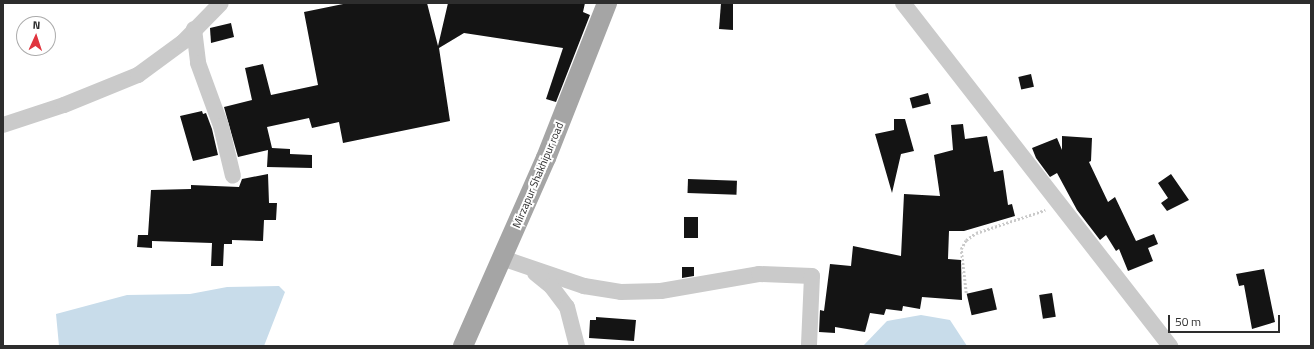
<!DOCTYPE html>
<style>
body{margin:0}
#map{position:relative;width:1314px;height:349px;overflow:hidden;background:#fff;font-family:"Titillium Web",sans-serif}
div>[style]{position:absolute}
.water>*{inset:0;background:#c8dcea}
.building>*{inset:0;background:#141414;transform-origin:0 0}
.path>*{height:2.5px;margin-top:-1.25px;transform-origin:0;background:repeating-linear-gradient(90deg,#cacaca 0 2px,transparent 0 4px)}
.minor>*{height:16px;margin:-8px;padding:0 8px;transform-origin:8px;border-radius:8px;background:#cacaca}
.major>*{height:20px;margin:-10px;padding:0 10px;transform-origin:10px;border-radius:10px;background:#a5a5a5}
span{translate:-50% -50%;white-space:nowrap;text-align:center;line-height:1.15;-webkit-text-stroke:4px #fff;paint-order:stroke}
.street-label{font-size:11px;color:#2d2d2d}
.frame{position:absolute;inset:0;border:4px solid #2d2d2d;pointer-events:none}
.north{position:absolute;left:16px;top:16px;width:40px;height:40px;box-sizing:border-box;background:#fff;border:1px solid #ababab;border-radius:50%;rotate:3deg;font-size:11px;font-weight:700;line-height:16px;text-align:center;color:#2d2d2d}
.north::after{content:'';display:block;margin:auto;width:14px;height:18px;background:#e0343e;clip-path:polygon(50% 0,100% 100%,50% 72%,0 100%)}
.scale{position:absolute;left:1168px;top:315px;width:112px;height:18px;box-sizing:border-box;border:2px solid #2d2d2d;border-top:0;padding-left:5px;font-size:12px;line-height:14px;white-space:nowrap;color:#2d2d2d;-webkit-text-stroke:3px #fff;paint-order:stroke}
</style>
<div id="map">
<div class="water">
<i style="clip-path:polygon(279px 286px,285px 292px,264px 346px,59px 346px,56px 314px,127px 295px,190px 294px,227px 287px)"></i>
<i style="clip-path:polygon(921px 315px,950px 320px,967px 346px,863px 346px,887px 321px)"></i>
</div>
<div class="building">
<i style="clip-path:polygon(348px 3px,427px 3px,438px 46px,448px 3px,585px 3px,583px 12px,590px 15px,556px 102px,546px 99px,563px 48px,464px 33px,439px 48px,450px 121px,343px 143px,339px 122px,312px 128px,309px 118px,267px 127px,272px 148px,290px 149px,290px 154px,312px 155px,312px 168px,267px 167px,268px 150px,238px 157px,224px 107px,252px 100px,245px 68px,263px 64px,271px 95px,318px 85px,304px 12px)"></i>
<i style="clip-path:polygon(721px 3px,733px 3px,733px 30px,719px 29px)"></i>
<i style="clip-path:polygon(231px 23px,234px 37px,211px 43px,210px 28px)"></i>
<i style="left:1031px;top:74px;width:13px;height:13px;rotate:77deg"></i>
<i style="left:928px;top:93px;width:11px;height:19px;rotate:75deg"></i>
<i style="clip-path:polygon(202px 111px,203px 114px,206px 113px,212px 129px,218px 155px,193px 161px,180px 116px)"></i>
<i style="clip-path:polygon(894px 119px,905px 119px,914px 151px,901px 154px,892px 193px,875px 134px,894px 130px)"></i>
<i style="clip-path:polygon(963px 124px,965px 139px,987px 136px,994px 172px,1003px 170px,1008px 205px,1012px 204px,1015px 216px,964px 231px,949px 231px,948px 259px,961px 260px,962px 300px,922px 297px,920px 309px,903px 306px,902px 311px,886px 309px,884px 315px,870px 313px,865px 332px,835px 327px,835px 333px,819px 332px,820px 310px,824px 311px,830px 264px,851px 266px,853px 246px,901px 256px,904px 194px,940px 196px,934px 155px,953px 150px,951px 125px)"></i>
<i style="clip-path:polygon(1062px 136px,1092px 138px,1091px 161px,1089px 162px,1108px 202px,1115px 197px,1136px 241px,1154px 234px,1158px 244px,1148px 248px,1153px 261px,1128px 271px,1119px 249px,1116px 251px,1106px 235px,1100px 240px,1077px 210px,1057px 173px,1050px 177px,1036px 158px,1032px 148px,1057px 138px,1062px 150px)"></i>
<i style="clip-path:polygon(268px 174px,269px 203px,277px 203px,276px 220px,264px 220px,263px 241px,232px 240px,232px 244px,224px 244px,223px 266px,211px 266px,212px 243px,152px 241px,152px 248px,137px 247px,138px 235px,148px 235px,151px 190px,191px 189px,191px 185px,239px 187px,242px 179px)"></i>
<i style="clip-path:polygon(1171px 174px,1189px 200px,1167px 211px,1161px 203px,1168px 198px,1158px 183px)"></i>
<i style="left:688px;top:179px;width:49px;height:14px;rotate:2deg"></i>
<i style="left:684px;top:217px;width:14px;height:21px"></i>
<i style="clip-path:polygon(682px 267px,694px 267px,694px 276px,682px 278px)"></i>
<i style="clip-path:polygon(1264px 269px,1275px 322px,1252px 329px,1244px 285px,1239px 286px,1236px 274px)"></i>
<i style="left:992px;top:288px;width:22px;height:26px;rotate:77deg"></i>
<i style="left:1052px;top:293px;width:24px;height:13px;rotate:81deg"></i>
<i style="clip-path:polygon(596px 317px,636px 320px,634px 341px,589px 338px,590px 320px,596px 320px)"></i>
</div>
<div class="path">
<i style="left:966px;top:293px;width:44px;rotate:-96.5deg"></i>
<i style="left:961px;top:249px;width:10px;rotate:-61deg"></i>
<i style="left:966px;top:240px;width:12px;rotate:-35deg"></i>
<i style="left:976px;top:233px;width:73px;rotate:-18.4deg"></i>
</div>
<div class="minor">
<i style="left:903px;top:3px;width:435px;rotate:52.1deg"></i>
<i style="left:194px;top:29px;width:34px;rotate:83deg"></i>
<i style="left:198px;top:63px;width:67px;rotate:69.9deg"></i>
<i style="left:221px;top:126px;width:51px;rotate:76.5deg"></i>
<i style="left:3px;top:125px;width:64px;rotate:-18.2deg"></i>
<i style="left:64px;top:105px;width:80px;rotate:-22.1deg"></i>
<i style="left:138px;top:75px;width:56px;rotate:-36.3deg"></i>
<i style="left:183px;top:42px;width:54px;rotate:-45.7deg"></i>
<i style="left:502px;top:258px;width:87px;rotate:18.9deg"></i>
<i style="left:584px;top:286px;width:37px;rotate:9deg"></i>
<i style="left:621px;top:292px;width:40px;rotate:-1.4deg"></i>
<i style="left:661px;top:291px;width:99px;rotate:-9.8deg"></i>
<i style="left:759px;top:274px;width:53px;rotate:2.2deg"></i>
<i style="left:812px;top:276px;width:70px;rotate:92.5deg"></i>
<i style="left:535px;top:273px;width:21px;rotate:39deg"></i>
<i style="left:551px;top:286px;width:26px;rotate:53deg"></i>
<i style="left:567px;top:307px;width:40px;rotate:75.6deg"></i>
</div>
<div class="major">
<i style="left:463px;top:346px;width:206px;rotate:-66.2deg"></i>
<i style="left:546px;top:158px;width:167px;rotate:-68.5deg"></i>
</div>
<div class="street-label">
<span style="left:538px;top:175px;rotate:-67deg">Mirzapur Shakhipur road</span>
</div>
<div class="frame"></div>
<div class="north">N</div>
<div class="scale">50 m</div>
</div>
